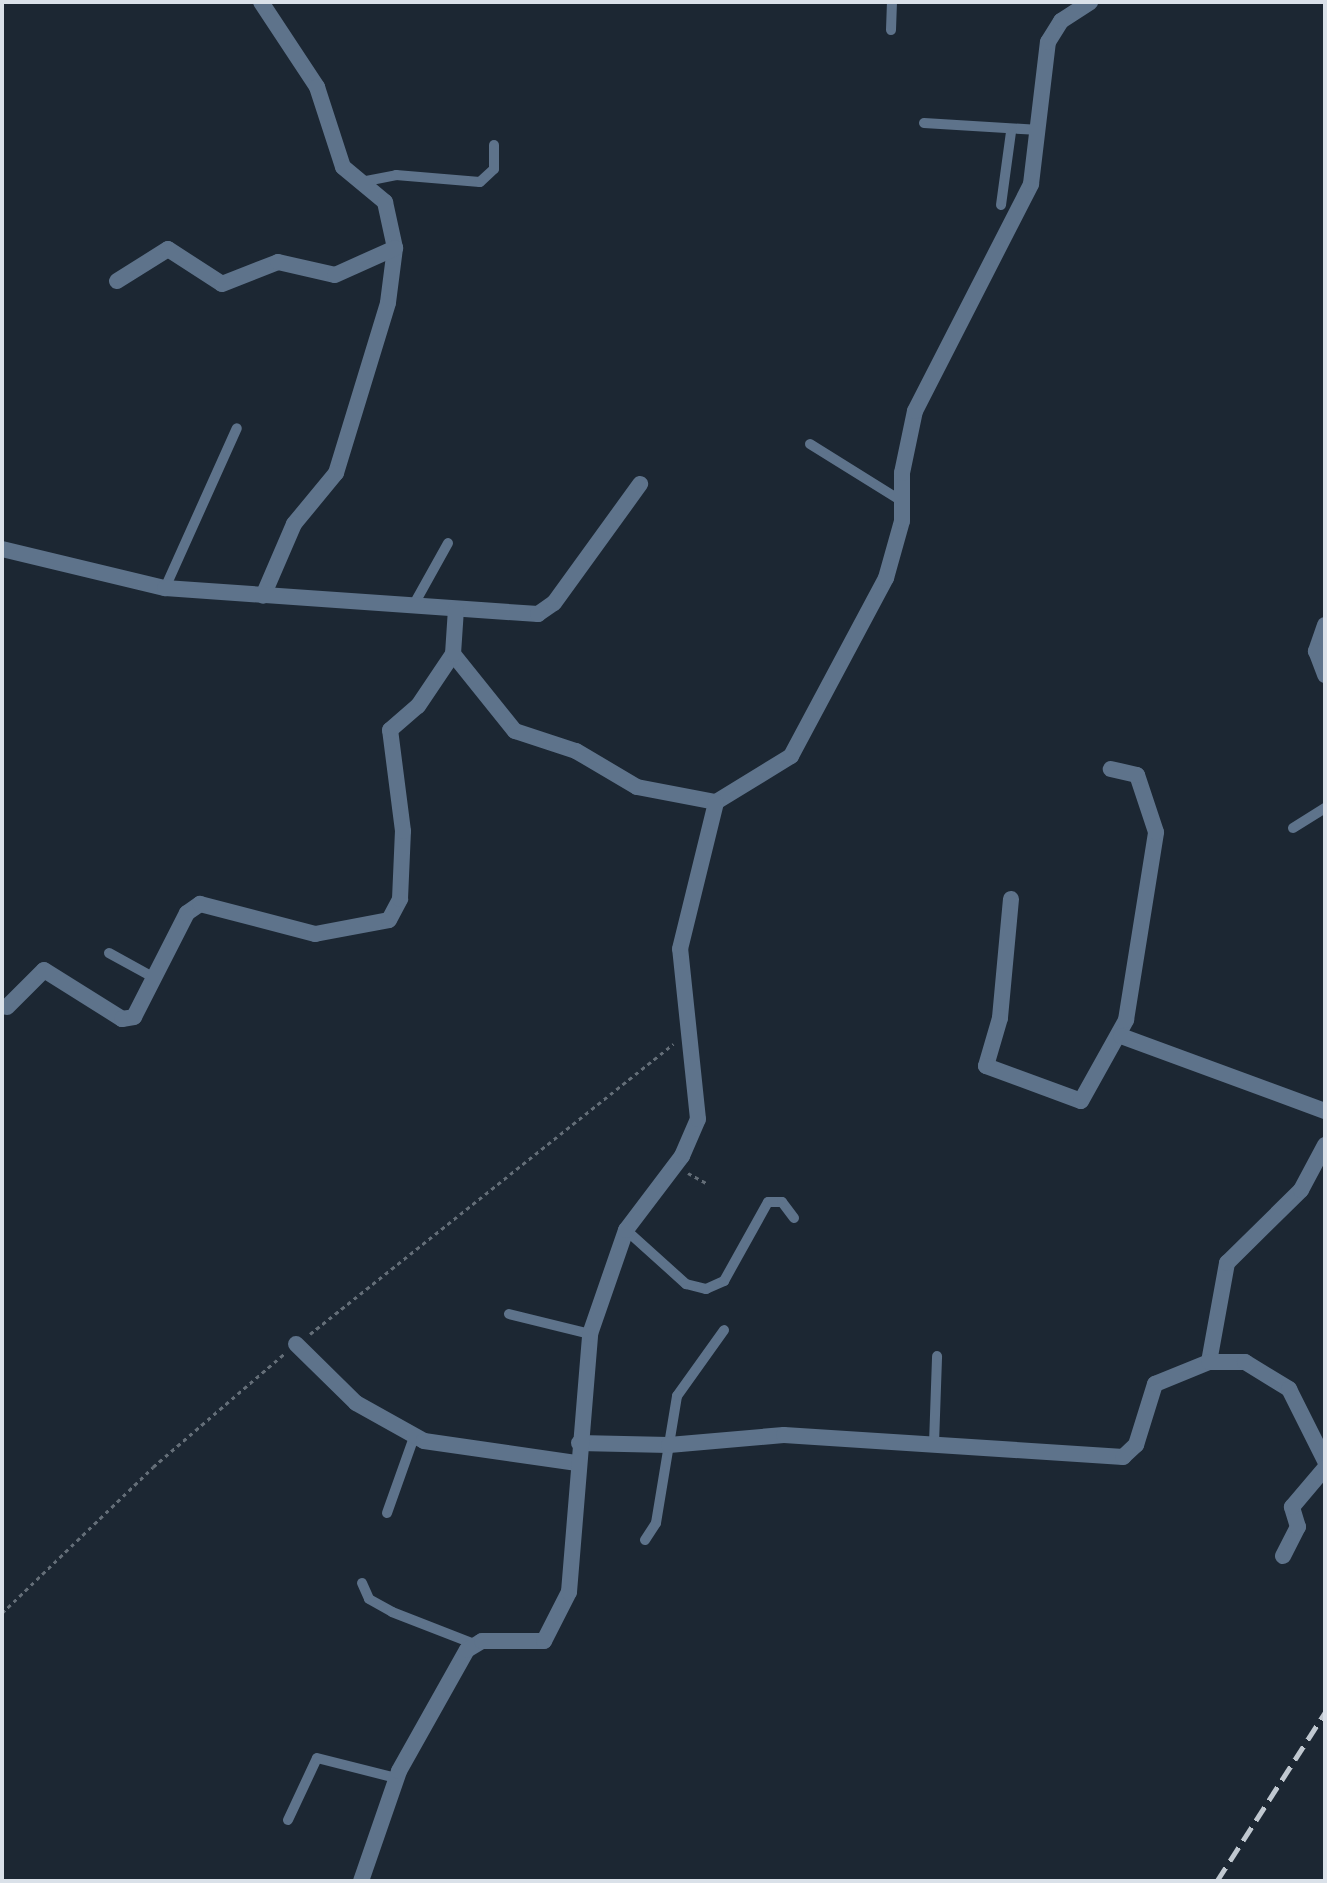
<!DOCTYPE html>
<style>
body{margin:0}
#map{position:relative;width:1327px;height:1883px;overflow:hidden;background:#1c2733;font-family:"Asap Condensed",sans-serif}
div>[style]{position:absolute}
.path>*{height:3px;margin-top:-1.5px;transform-origin:0;background:repeating-linear-gradient(90deg,#646e78 0 4px,transparent 0 8px)}
.lane>*{height:10px;margin:-5px;padding:0 5px;transform-origin:5px;border-radius:5px;background:#5e738b}
.street>*{height:16px;margin:-8px;padding:0 8px;transform-origin:8px;border-radius:8px;background:#5e738b}
.rail>*{height:5px;margin-top:-2.5px;transform-origin:0;background:repeating-linear-gradient(90deg,#c0c8d0 0 16px,transparent 0 24px)}
span{translate:-50% -50%;white-space:nowrap;text-align:center;line-height:1.15;-webkit-text-stroke:8px #1c2733;paint-order:stroke}
.frame{position:absolute;inset:0;border:4px solid #dae1e9;pointer-events:none}
</style>
<div id="map">
<div class="path">
<i style="left:688px;top:1173px;width:21px;rotate:29deg"></i>
<i style="left:310px;top:1334px;width:465px;rotate:-38.6deg"></i>
<i style="left:2px;top:1613px;width:210px;rotate:-44deg"></i>
<i style="left:153px;top:1467px;width:174px;rotate:-40.8deg"></i>
</div>
<div class="lane">
<i style="left:891px;top:30px;width:28px;rotate:-88deg"></i>
<i style="left:924px;top:123px;width:116px;rotate:3.5deg"></i>
<i style="left:361px;top:182px;width:36px;rotate:-11deg"></i>
<i style="left:396px;top:175px;width:84px;rotate:4.8deg"></i>
<i style="left:480px;top:182px;width:19px;rotate:-43deg"></i>
<i style="left:494px;top:169px;width:24px;rotate:-90deg"></i>
<i style="left:1001px;top:205px;width:74px;rotate:-82.2deg"></i>
<i style="left:810px;top:444px;width:110px;rotate:31.9deg"></i>
<i style="left:165px;top:588px;width:175px;rotate:-65.8deg"></i>
<i style="left:413px;top:606px;width:72px;rotate:-60.9deg"></i>
<i style="left:1293px;top:828px;width:38px;rotate:-32deg"></i>
<i style="left:109px;top:953px;width:48px;rotate:28.7deg"></i>
<i style="left:626px;top:1230px;width:81px;rotate:42deg"></i>
<i style="left:686px;top:1284px;width:21px;rotate:14deg"></i>
<i style="left:706px;top:1289px;width:20px;rotate:-24deg"></i>
<i style="left:724px;top:1281px;width:90px;rotate:-60.9deg"></i>
<i style="left:768px;top:1202px;width:14px"></i>
<i style="left:782px;top:1202px;width:20px;rotate:53deg"></i>
<i style="left:509px;top:1314px;width:83px;rotate:13.9deg"></i>
<i style="left:934px;top:1444px;width:88px;rotate:-88deg"></i>
<i style="left:387px;top:1513px;width:81px;rotate:-70.4deg"></i>
<i style="left:645px;top:1540px;width:20px;rotate:-57deg"></i>
<i style="left:656px;top:1523px;width:129px;rotate:-80.6deg"></i>
<i style="left:677px;top:1396px;width:81px;rotate:-54.5deg"></i>
<i style="left:362px;top:1583px;width:17px;rotate:66deg"></i>
<i style="left:369px;top:1599px;width:26px;rotate:29deg"></i>
<i style="left:392px;top:1612px;width:88px;rotate:21.3deg"></i>
<i style="left:288px;top:1820px;width:68px;rotate:-64.9deg"></i>
<i style="left:317px;top:1758px;width:81px;rotate:14.2deg"></i>
</div>
<div class="street">
<i style="left:261px;top:2px;width:102px;rotate:56.6deg"></i>
<i style="left:317px;top:87px;width:84px;rotate:72deg"></i>
<i style="left:343px;top:167px;width:55px;rotate:39.8deg"></i>
<i style="left:385px;top:202px;width:47px;rotate:77.7deg"></i>
<i style="left:395px;top:248px;width:55px;rotate:97.3deg"></i>
<i style="left:388px;top:303px;width:178px;rotate:107deg"></i>
<i style="left:336px;top:473px;width:66px;rotate:129.5deg"></i>
<i style="left:294px;top:524px;width:78px;rotate:113.3deg"></i>
<i style="left:117px;top:281px;width:60px;rotate:-32.1deg"></i>
<i style="left:168px;top:249px;width:64px;rotate:32.9deg"></i>
<i style="left:222px;top:284px;width:60px;rotate:-21.4deg"></i>
<i style="left:278px;top:262px;width:58px;rotate:12.8deg"></i>
<i style="left:335px;top:275px;width:66px;rotate:-24.2deg"></i>
<i style="left:2px;top:549px;width:168px;rotate:13.5deg"></i>
<i style="left:165px;top:588px;width:374px;rotate:4deg"></i>
<i style="left:538px;top:614px;width:19px;rotate:-35deg"></i>
<i style="left:554px;top:603px;width:147px;rotate:-54.1deg"></i>
<i style="left:1325px;top:625px;width:28px;rotate:109deg"></i>
<i style="left:1316px;top:651px;width:26px;rotate:69deg"></i>
<i style="left:453px;top:654px;width:99px;rotate:51.2deg"></i>
<i style="left:515px;top:731px;width:64px;rotate:18.2deg"></i>
<i style="left:576px;top:751px;width:71px;rotate:30.5deg"></i>
<i style="left:637px;top:787px;width:80px;rotate:10.8deg"></i>
<i style="left:716px;top:802px;width:88px;rotate:-31.5deg"></i>
<i style="left:791px;top:756px;width:202px;rotate:-61.9deg"></i>
<i style="left:886px;top:578px;width:59px;rotate:-74.3deg"></i>
<i style="left:902px;top:521px;width:48px;rotate:-90deg"></i>
<i style="left:902px;top:473px;width:63px;rotate:-78.2deg"></i>
<i style="left:915px;top:411px;width:255px;rotate:-62.9deg"></i>
<i style="left:1031px;top:184px;width:143px;rotate:-83.2deg"></i>
<i style="left:1048px;top:42px;width:25px;rotate:-58deg"></i>
<i style="left:1061px;top:21px;width:35px;rotate:-33deg"></i>
<i style="left:1011px;top:899px;width:120px;rotate:95.3deg"></i>
<i style="left:1000px;top:1018px;width:50px;rotate:106.3deg"></i>
<i style="left:986px;top:1066px;width:101px;rotate:20.2deg"></i>
<i style="left:1081px;top:1101px;width:93px;rotate:-60.9deg"></i>
<i style="left:1126px;top:1020px;width:190px;rotate:-80.9deg"></i>
<i style="left:1156px;top:832px;width:60px;rotate:-108.4deg"></i>
<i style="left:1137px;top:775px;width:27px;rotate:-167deg"></i>
<i style="left:7px;top:1007px;width:52px;rotate:-45deg"></i>
<i style="left:44px;top:970px;width:92px;rotate:32.1deg"></i>
<i style="left:122px;top:1019px;width:12px;rotate:-9deg"></i>
<i style="left:134px;top:1017px;width:117px;rotate:-63deg"></i>
<i style="left:187px;top:913px;width:16px;rotate:-35deg"></i>
<i style="left:200px;top:904px;width:119px;rotate:14.6deg"></i>
<i style="left:315px;top:934px;width:75px;rotate:-10.7deg"></i>
<i style="left:389px;top:920px;width:24px;rotate:-62deg"></i>
<i style="left:400px;top:899px;width:68px;rotate:-87.5deg"></i>
<i style="left:403px;top:831px;width:102px;rotate:-97.3deg"></i>
<i style="left:390px;top:730px;width:37px;rotate:-41deg"></i>
<i style="left:418px;top:706px;width:63px;rotate:-56.1deg"></i>
<i style="left:453px;top:654px;width:45px;rotate:-86.2deg"></i>
<i style="left:1121px;top:1036px;width:217px;rotate:20.2deg"></i>
<i style="left:296px;top:1344px;width:84px;rotate:44.5deg"></i>
<i style="left:356px;top:1403px;width:78px;rotate:29.2deg"></i>
<i style="left:424px;top:1441px;width:155px;rotate:8.2deg"></i>
<i style="left:1209px;top:1362px;width:101px;rotate:-79.7deg"></i>
<i style="left:1227px;top:1263px;width:104px;rotate:-44.6deg"></i>
<i style="left:1301px;top:1190px;width:51px;rotate:-61.9deg"></i>
<i style="left:579px;top:1443px;width:90px;rotate:1.3deg"></i>
<i style="left:669px;top:1445px;width:115px;rotate:-5deg"></i>
<i style="left:784px;top:1435px;width:340px;rotate:3.7deg"></i>
<i style="left:1123px;top:1457px;width:18px;rotate:-43deg"></i>
<i style="left:1136px;top:1445px;width:64px;rotate:-72.7deg"></i>
<i style="left:1155px;top:1384px;width:58px;rotate:-22.2deg"></i>
<i style="left:1209px;top:1362px;width:36px"></i>
<i style="left:1245px;top:1362px;width:52px;rotate:31.5deg"></i>
<i style="left:1289px;top:1389px;width:80px;rotate:63.4deg"></i>
<i style="left:1283px;top:1556px;width:33px;rotate:-63deg"></i>
<i style="left:1298px;top:1527px;width:21px;rotate:-107deg"></i>
<i style="left:1292px;top:1507px;width:51px;rotate:-49.8deg"></i>
<i style="left:361px;top:1881px;width:116px;rotate:-70.9deg"></i>
<i style="left:399px;top:1771px;width:139px;rotate:-60.7deg"></i>
<i style="left:467px;top:1650px;width:17px;rotate:-31deg"></i>
<i style="left:482px;top:1641px;width:62px"></i>
<i style="left:544px;top:1641px;width:55px;rotate:-63deg"></i>
<i style="left:569px;top:1592px;width:259px;rotate:-85.3deg"></i>
<i style="left:590px;top:1334px;width:110px;rotate:-70.9deg"></i>
<i style="left:626px;top:1230px;width:93px;rotate:-52.9deg"></i>
<i style="left:682px;top:1156px;width:40px;rotate:-66.6deg"></i>
<i style="left:698px;top:1119px;width:171px;rotate:-96deg"></i>
<i style="left:680px;top:949px;width:151px;rotate:-76.2deg"></i>
</div>
<div class="rail">
<i style="left:1217px;top:1881px;width:200px;rotate:-57.3deg"></i>
</div>
<div class="frame"></div>
</div>
